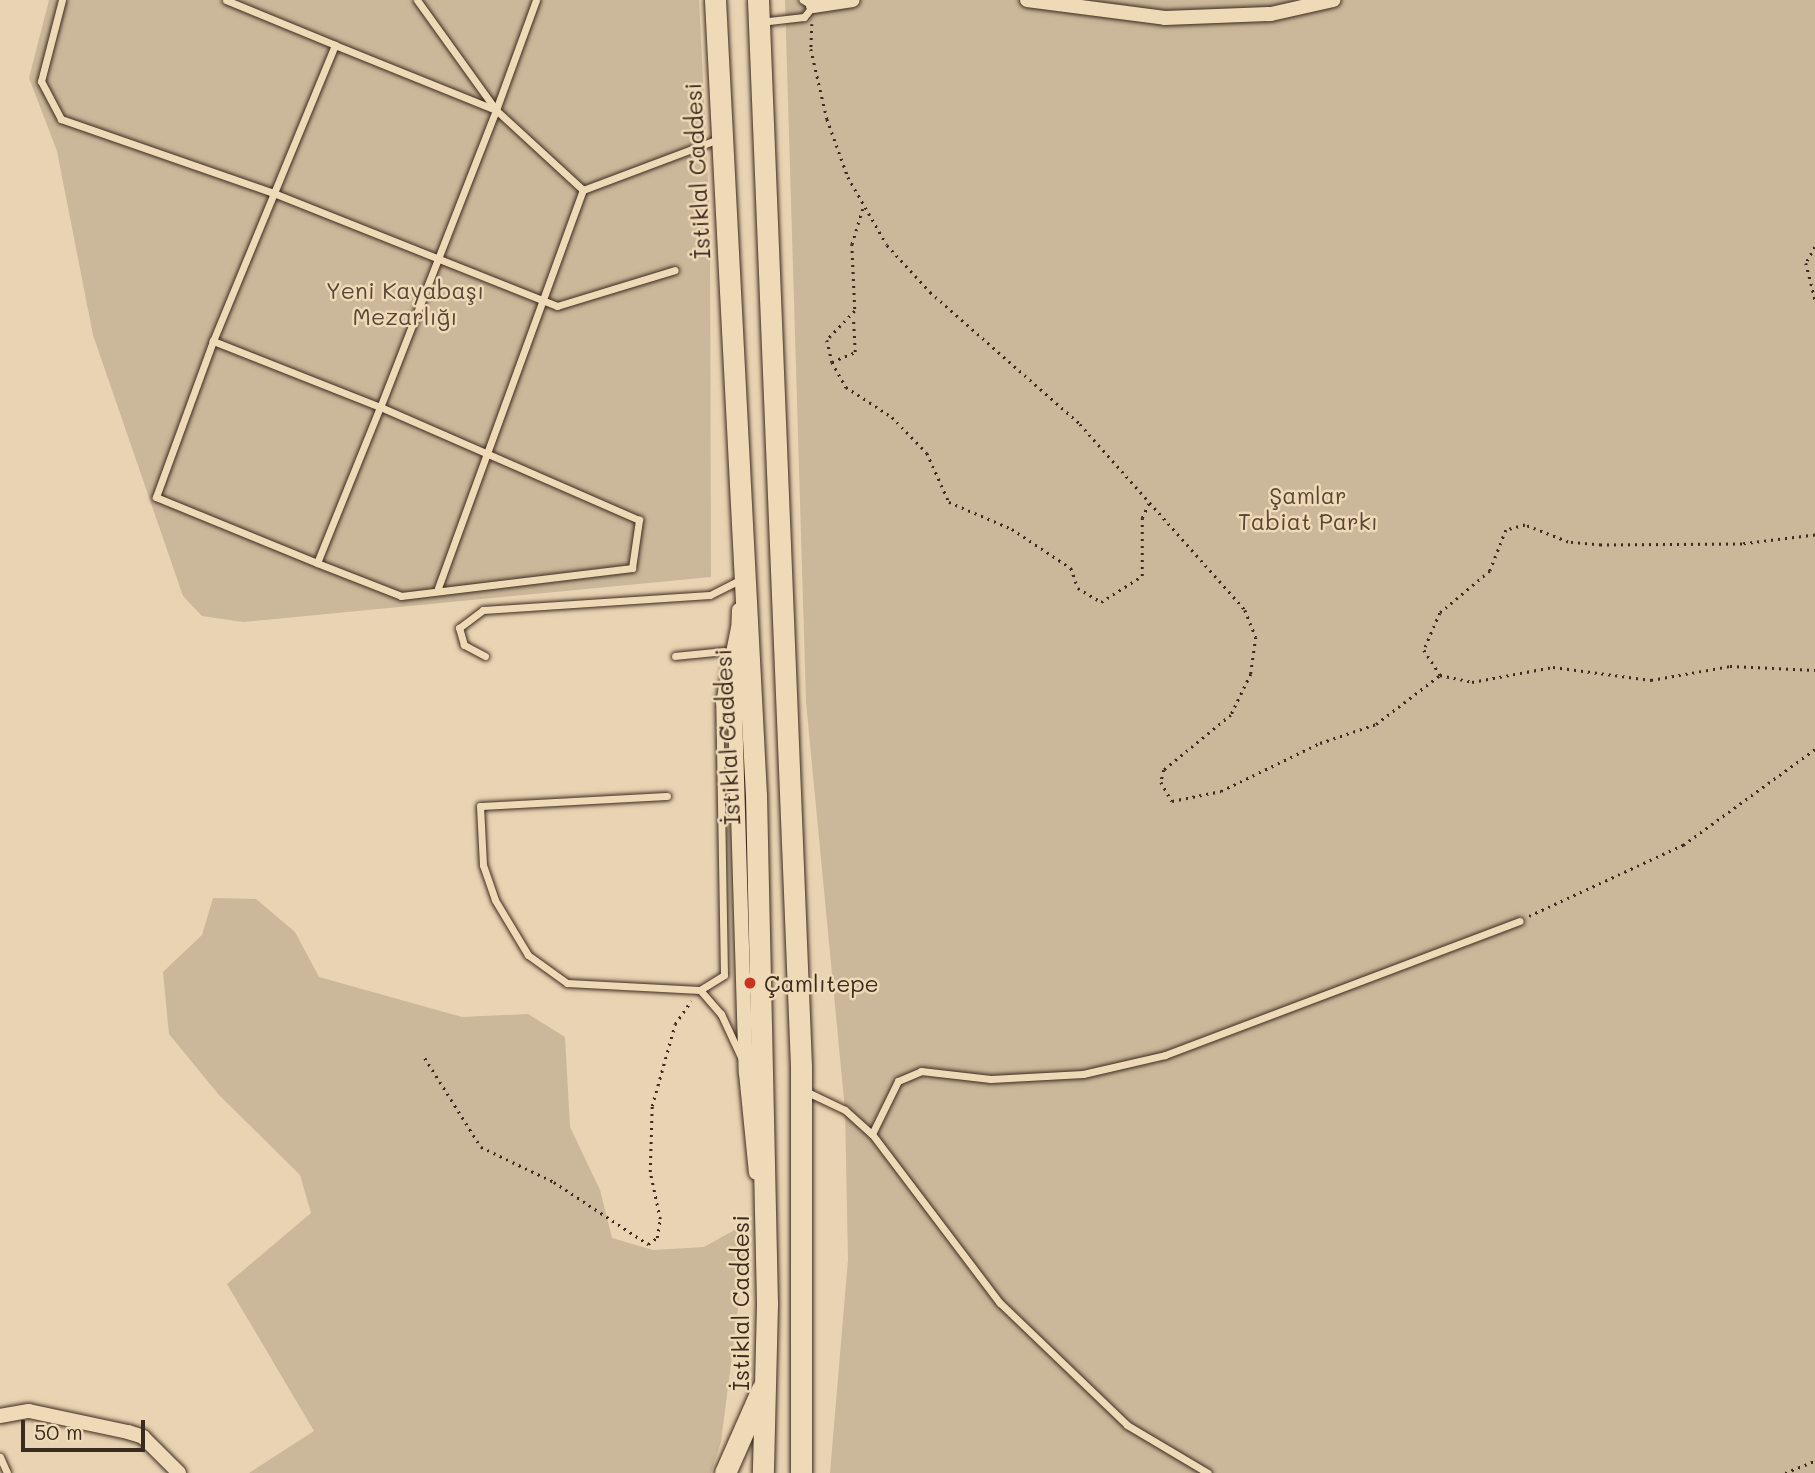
<!DOCTYPE html>
<meta charset="utf-8">
<style>
body{margin:0}
#map{position:relative;width:1815px;height:1473px;overflow:hidden;background:#e8d3b2;font-family:Mali,sans-serif}
div>[style]{position:absolute}
.green>*{inset:0;background:#cbb799}
.path>*{height:2.5px;margin-top:-1.25px;transform-origin:0;background:repeating-linear-gradient(90deg,#3b2a1e 0 2px,transparent 0 7px)}
.roads{filter:drop-shadow(0 0 2px #3b2a1e) drop-shadow(0 0 2px #3b2a1e)}
.lane>*{height:7px;margin:-3.5px;padding:0 3.5px;transform-origin:3.5px;border-radius:3.5px;background:#efdab8}
.street>*{height:14px;margin:-7px;padding:0 7px;transform-origin:7px;border-radius:7px;background:#efdab8}
.primary>*{height:21px;margin:-10.5px;padding:0 10.5px;transform-origin:10.5px;border-radius:10.5px;background:#efdab8}
.dots>*{width:19px;height:19px;translate:-50% -50%;box-sizing:border-box;border:4px solid #efdab8;border-radius:50%}
span{translate:-50% -50%;white-space:nowrap;text-align:center;line-height:1.15;-webkit-text-stroke:5px #efdab8;paint-order:stroke}
.street-label{font-size:23px;color:#3b2a1e}
.park-label{font-size:23px;color:#584637}
.poi-label{font-size:23px;color:#3b2a1e}
.left{translate:0 -50%;text-align:left}
.scale{position:absolute;left:21px;top:1420px;width:124px;height:32px;box-sizing:border-box;border:4px solid #3b2a1e;border-top:0;padding-left:9px;font-size:21px;line-height:24px;white-space:nowrap;color:#3b2a1e;-webkit-text-stroke:5px #efdab8;paint-order:stroke}
</style>
<div id="map">
<div class="green">
<i style="clip-path:polygon(49px 0,699px 0,710px 222px,711px 577px,243px 622px,202px 616px,183px 596px,93px 335px,57px 151px,29px 78px)"></i>
<i style="clip-path:polygon(785px 0,1815px 0,1815px 1473px,830px 1473px,848px 1260px,845px 1110px,806px 702px)"></i>
<i style="clip-path:polygon(213px 898px,256px 899px,295px 932px,319px 977px,462px 1017px,528px 1014px,565px 1037px,570px 1127px,600px 1190px,612px 1238px,653px 1250px,704px 1247px,749px 1222px,721px 1442px,711px 1473px,249px 1473px,314px 1431px,227px 1284px,311px 1213px,300px 1175px,219px 1095px,169px 1034px,163px 972px,202px 935px)"></i>
</div>
<div class="path">
<i style="left:812px;top:24px;width:25px;rotate:92deg"></i>
<i style="left:811px;top:49px;width:72px;rotate:77.1deg"></i>
<i style="left:827px;top:119px;width:62px;rotate:70.1deg"></i>
<i style="left:848px;top:177px;width:78px;rotate:60.2deg"></i>
<i style="left:887px;top:245px;width:64px;rotate:47.5deg"></i>
<i style="left:930px;top:292px;width:200px;rotate:41.3deg"></i>
<i style="left:1080px;top:424px;width:249px;rotate:48.4deg"></i>
<i style="left:1245px;top:610px;width:29px;rotate:68deg"></i>
<i style="left:1256px;top:637px;width:37px;rotate:98deg"></i>
<i style="left:1251px;top:674px;width:46px;rotate:116deg"></i>
<i style="left:1231px;top:715px;width:87px;rotate:140.6deg"></i>
<i style="left:1164px;top:770px;width:12px;rotate:104deg"></i>
<i style="left:1161px;top:782px;width:22px;rotate:60deg"></i>
<i style="left:1172px;top:801px;width:50px;rotate:-11.5deg"></i>
<i style="left:1221px;top:791px;width:110px;rotate:-25.9deg"></i>
<i style="left:1320px;top:743px;width:59px;rotate:-18.7deg"></i>
<i style="left:1376px;top:724px;width:81px;rotate:-37.4deg"></i>
<i style="left:863px;top:209px;width:37px;rotate:107deg"></i>
<i style="left:852px;top:244px;width:67px;rotate:87.4deg"></i>
<i style="left:855px;top:311px;width:40px;rotate:134deg"></i>
<i style="left:827px;top:340px;width:23px;rotate:77deg"></i>
<i style="left:832px;top:362px;width:29px;rotate:61deg"></i>
<i style="left:846px;top:387px;width:55px;rotate:33.1deg"></i>
<i style="left:892px;top:417px;width:50px;rotate:45.8deg"></i>
<i style="left:927px;top:453px;width:54px;rotate:65.8deg"></i>
<i style="left:949px;top:502px;width:69px;rotate:23.2deg"></i>
<i style="left:1012px;top:529px;width:71px;rotate:33.5deg"></i>
<i style="left:1071px;top:568px;width:21px;rotate:71deg"></i>
<i style="left:1078px;top:588px;width:27px;rotate:31deg"></i>
<i style="left:1101px;top:602px;width:49px;rotate:-32.4deg"></i>
<i style="left:1142px;top:576px;width:58px;rotate:-90deg"></i>
<i style="left:1142px;top:518px;width:19px;rotate:-65deg"></i>
<i style="left:1815px;top:247px;width:18px;rotate:119deg"></i>
<i style="left:1806px;top:263px;width:38px;rotate:76deg"></i>
<i style="left:832px;top:362px;width:25px;rotate:-23deg"></i>
<i style="left:855px;top:352px;width:34px;rotate:-93deg"></i>
<i style="left:1815px;top:535px;width:74px;rotate:173deg"></i>
<i style="left:1742px;top:544px;width:141px;rotate:179.6deg"></i>
<i style="left:1601px;top:545px;width:33px;rotate:-175deg"></i>
<i style="left:1568px;top:542px;width:46px;rotate:-158.4deg"></i>
<i style="left:1525px;top:525px;width:20px;rotate:165deg"></i>
<i style="left:1506px;top:530px;width:44px;rotate:111.3deg"></i>
<i style="left:1490px;top:571px;width:65px;rotate:140deg"></i>
<i style="left:1440px;top:613px;width:40px;rotate:113.4deg"></i>
<i style="left:1424px;top:650px;width:30px;rotate:57deg"></i>
<i style="left:1440px;top:675px;width:33px;rotate:12deg"></i>
<i style="left:1472px;top:682px;width:82px;rotate:-10.5deg"></i>
<i style="left:1553px;top:667px;width:99px;rotate:7.6deg"></i>
<i style="left:1651px;top:680px;width:80px;rotate:-10deg"></i>
<i style="left:1730px;top:666px;width:85px;rotate:2.7deg"></i>
<i style="left:1529px;top:916px;width:170px;rotate:-24.8deg"></i>
<i style="left:1683px;top:845px;width:163px;rotate:-36deg"></i>
<i style="left:425px;top:1058px;width:105px;rotate:57.8deg"></i>
<i style="left:481px;top:1147px;width:81px;rotate:25.6deg"></i>
<i style="left:554px;top:1182px;width:113px;rotate:33.4deg"></i>
<i style="left:648px;top:1244px;width:11px;rotate:-34deg"></i>
<i style="left:657px;top:1238px;width:19px;rotate:-81deg"></i>
<i style="left:660px;top:1219px;width:48px;rotate:-102deg"></i>
<i style="left:650px;top:1172px;width:66px;rotate:-88.3deg"></i>
<i style="left:652px;top:1106px;width:85px;rotate:-74.3deg"></i>
<i style="left:675px;top:1024px;width:28px;rotate:-55deg"></i>
<i style="left:1785px;top:1473px;width:32px;rotate:-22deg"></i>
</div>
<div class="roads">
<div class="lane">
<i style="left:62px;top:0;width:84px;rotate:104.5deg"></i>
<i style="left:41px;top:81px;width:43px;rotate:62.2deg"></i>
<i style="left:61px;top:119px;width:222px;rotate:19.2deg"></i>
<i style="left:271px;top:192px;width:308px;rotate:21.7deg"></i>
<i style="left:557px;top:306px;width:123px;rotate:-17deg"></i>
<i style="left:226px;top:0;width:118px;rotate:22.4deg"></i>
<i style="left:417px;top:0;width:135px;rotate:54.3deg"></i>
<i style="left:496px;top:110px;width:118px;rotate:42.6deg"></i>
<i style="left:583px;top:190px;width:147px;rotate:-20.6deg"></i>
<i style="left:760px;top:22px;width:44px;rotate:-6.5deg"></i>
<i style="left:804px;top:17px;width:14px;rotate:-51deg"></i>
<i style="left:813px;top:6px;width:12px;rotate:-149deg"></i>
<i style="left:496px;top:110px;width:117px;rotate:-70deg"></i>
<i style="left:213px;top:341px;width:166px;rotate:110.1deg"></i>
<i style="left:156px;top:497px;width:174px;rotate:22.3deg"></i>
<i style="left:317px;top:563px;width:90px;rotate:21.4deg"></i>
<i style="left:401px;top:596px;width:233px;rotate:-6.9deg"></i>
<i style="left:632px;top:568px;width:49px;rotate:-81.7deg"></i>
<i style="left:639px;top:520px;width:283px;rotate:-156.4deg"></i>
<i style="left:380px;top:407px;width:180px;rotate:-158.4deg"></i>
<i style="left:213px;top:341px;width:320px;rotate:-67.6deg"></i>
<i style="left:335px;top:45px;width:174px;rotate:22deg"></i>
<i style="left:496px;top:110px;width:319px;rotate:111.3deg"></i>
<i style="left:380px;top:407px;width:168px;rotate:112deg"></i>
<i style="left:438px;top:588px;width:424px;rotate:-70deg"></i>
<i style="left:485px;top:656px;width:24px;rotate:-152deg"></i>
<i style="left:464px;top:645px;width:18px;rotate:-106deg"></i>
<i style="left:459px;top:628px;width:30px;rotate:-37deg"></i>
<i style="left:483px;top:610px;width:227px;rotate:-3.8deg"></i>
<i style="left:710px;top:595px;width:33px;rotate:-27deg"></i>
<i style="left:675px;top:656px;width:49px;rotate:-5.8deg"></i>
<i style="left:667px;top:796px;width:187px;rotate:176.9deg"></i>
<i style="left:480px;top:806px;width:59px;rotate:87.1deg"></i>
<i style="left:483px;top:865px;width:37px;rotate:71deg"></i>
<i style="left:495px;top:900px;width:64px;rotate:59deg"></i>
<i style="left:528px;top:955px;width:48px;rotate:35.7deg"></i>
<i style="left:567px;top:983px;width:133px;rotate:3deg"></i>
<i style="left:700px;top:990px;width:28px;rotate:-32deg"></i>
<i style="left:724px;top:975px;width:273px;rotate:-91deg"></i>
<i style="left:719px;top:702px;width:76px;rotate:-78.7deg"></i>
<i style="left:700px;top:990px;width:32px;rotate:49deg"></i>
<i style="left:721px;top:1014px;width:47px;rotate:65.1deg"></i>
<i style="left:805px;top:1091px;width:44px;rotate:25.4deg"></i>
<i style="left:845px;top:1110px;width:36px;rotate:42deg"></i>
<i style="left:872px;top:1134px;width:212px;rotate:52.9deg"></i>
<i style="left:1000px;top:1303px;width:176px;rotate:43.8deg"></i>
<i style="left:1127px;top:1425px;width:94px;rotate:30.7deg"></i>
<i style="left:872px;top:1134px;width:59px;rotate:-63.9deg"></i>
<i style="left:898px;top:1081px;width:25px;rotate:-23deg"></i>
<i style="left:921px;top:1071px;width:70px;rotate:6.5deg"></i>
<i style="left:991px;top:1079px;width:92px;rotate:-3.1deg"></i>
<i style="left:1083px;top:1074px;width:84px;rotate:-13deg"></i>
<i style="left:1165px;top:1055px;width:379px;rotate:-20.7deg"></i>
<i style="left:0;top:1457px;width:17px;rotate:66deg"></i>
</div>
<div class="street">
<i style="left:1027px;top:0;width:139px;rotate:7.4deg"></i>
<i style="left:1165px;top:18px;width:106px;rotate:-2.2deg"></i>
<i style="left:1271px;top:14px;width:64px;rotate:-12.7deg"></i>
<i style="left:813px;top:6px;width:40px;rotate:-8.5deg"></i>
<i style="left:739px;top:610px;width:101px;rotate:92.3deg"></i>
<i style="left:735px;top:711px;width:362px;rotate:88.3deg"></i>
<i style="left:746px;top:1073px;width:100px;rotate:84.3deg"></i>
<i style="left:0;top:1416px;width:29px;rotate:-10deg"></i>
<i style="left:29px;top:1411px;width:101px;rotate:12deg"></i>
<i style="left:128px;top:1432px;width:16px;rotate:18deg"></i>
<i style="left:143px;top:1437px;width:51px;rotate:45deg"></i>
</div>
<div class="primary">
<i style="left:715px;top:0;width:796px;rotate:87.05deg"></i>
<i style="left:756px;top:795px;width:509px;rotate:88.76deg"></i>
<i style="left:767px;top:1304px;width:169px;rotate:91.4deg"></i>
<i style="left:758px;top:0;width:1067px;rotate:87.69deg"></i>
<i style="left:801px;top:1066px;width:407px;rotate:90deg"></i>
<i style="left:725px;top:1473px;width:92px;rotate:-66.2deg"></i>
</div>
</div>
<div class="dots">
<i style="left:750px;top:983px;background:#c8321e"></i>
</div>
<div class="street-label">
<span style="left:697px;top:171px;rotate:-93deg">İstiklal Caddesi</span>
<span style="left:727px;top:737px;rotate:-93deg">İstiklal Caddesi</span>
<span style="left:740px;top:1303px;rotate:-90deg">İstiklal Caddesi</span>
</div>
<div class="park-label">
<span style="left:405px;top:303px">Yeni Kayabaşı<br>Mezarlığı</span>
<span style="left:1308px;top:508px">Şamlar<br>Tabiat Parkı</span>
</div>
<div class="poi-label">
<span class="left" style="left:764px;top:983px">Çamlıtepe</span>
</div>
<div class="scale">50 m</div>
</div>
